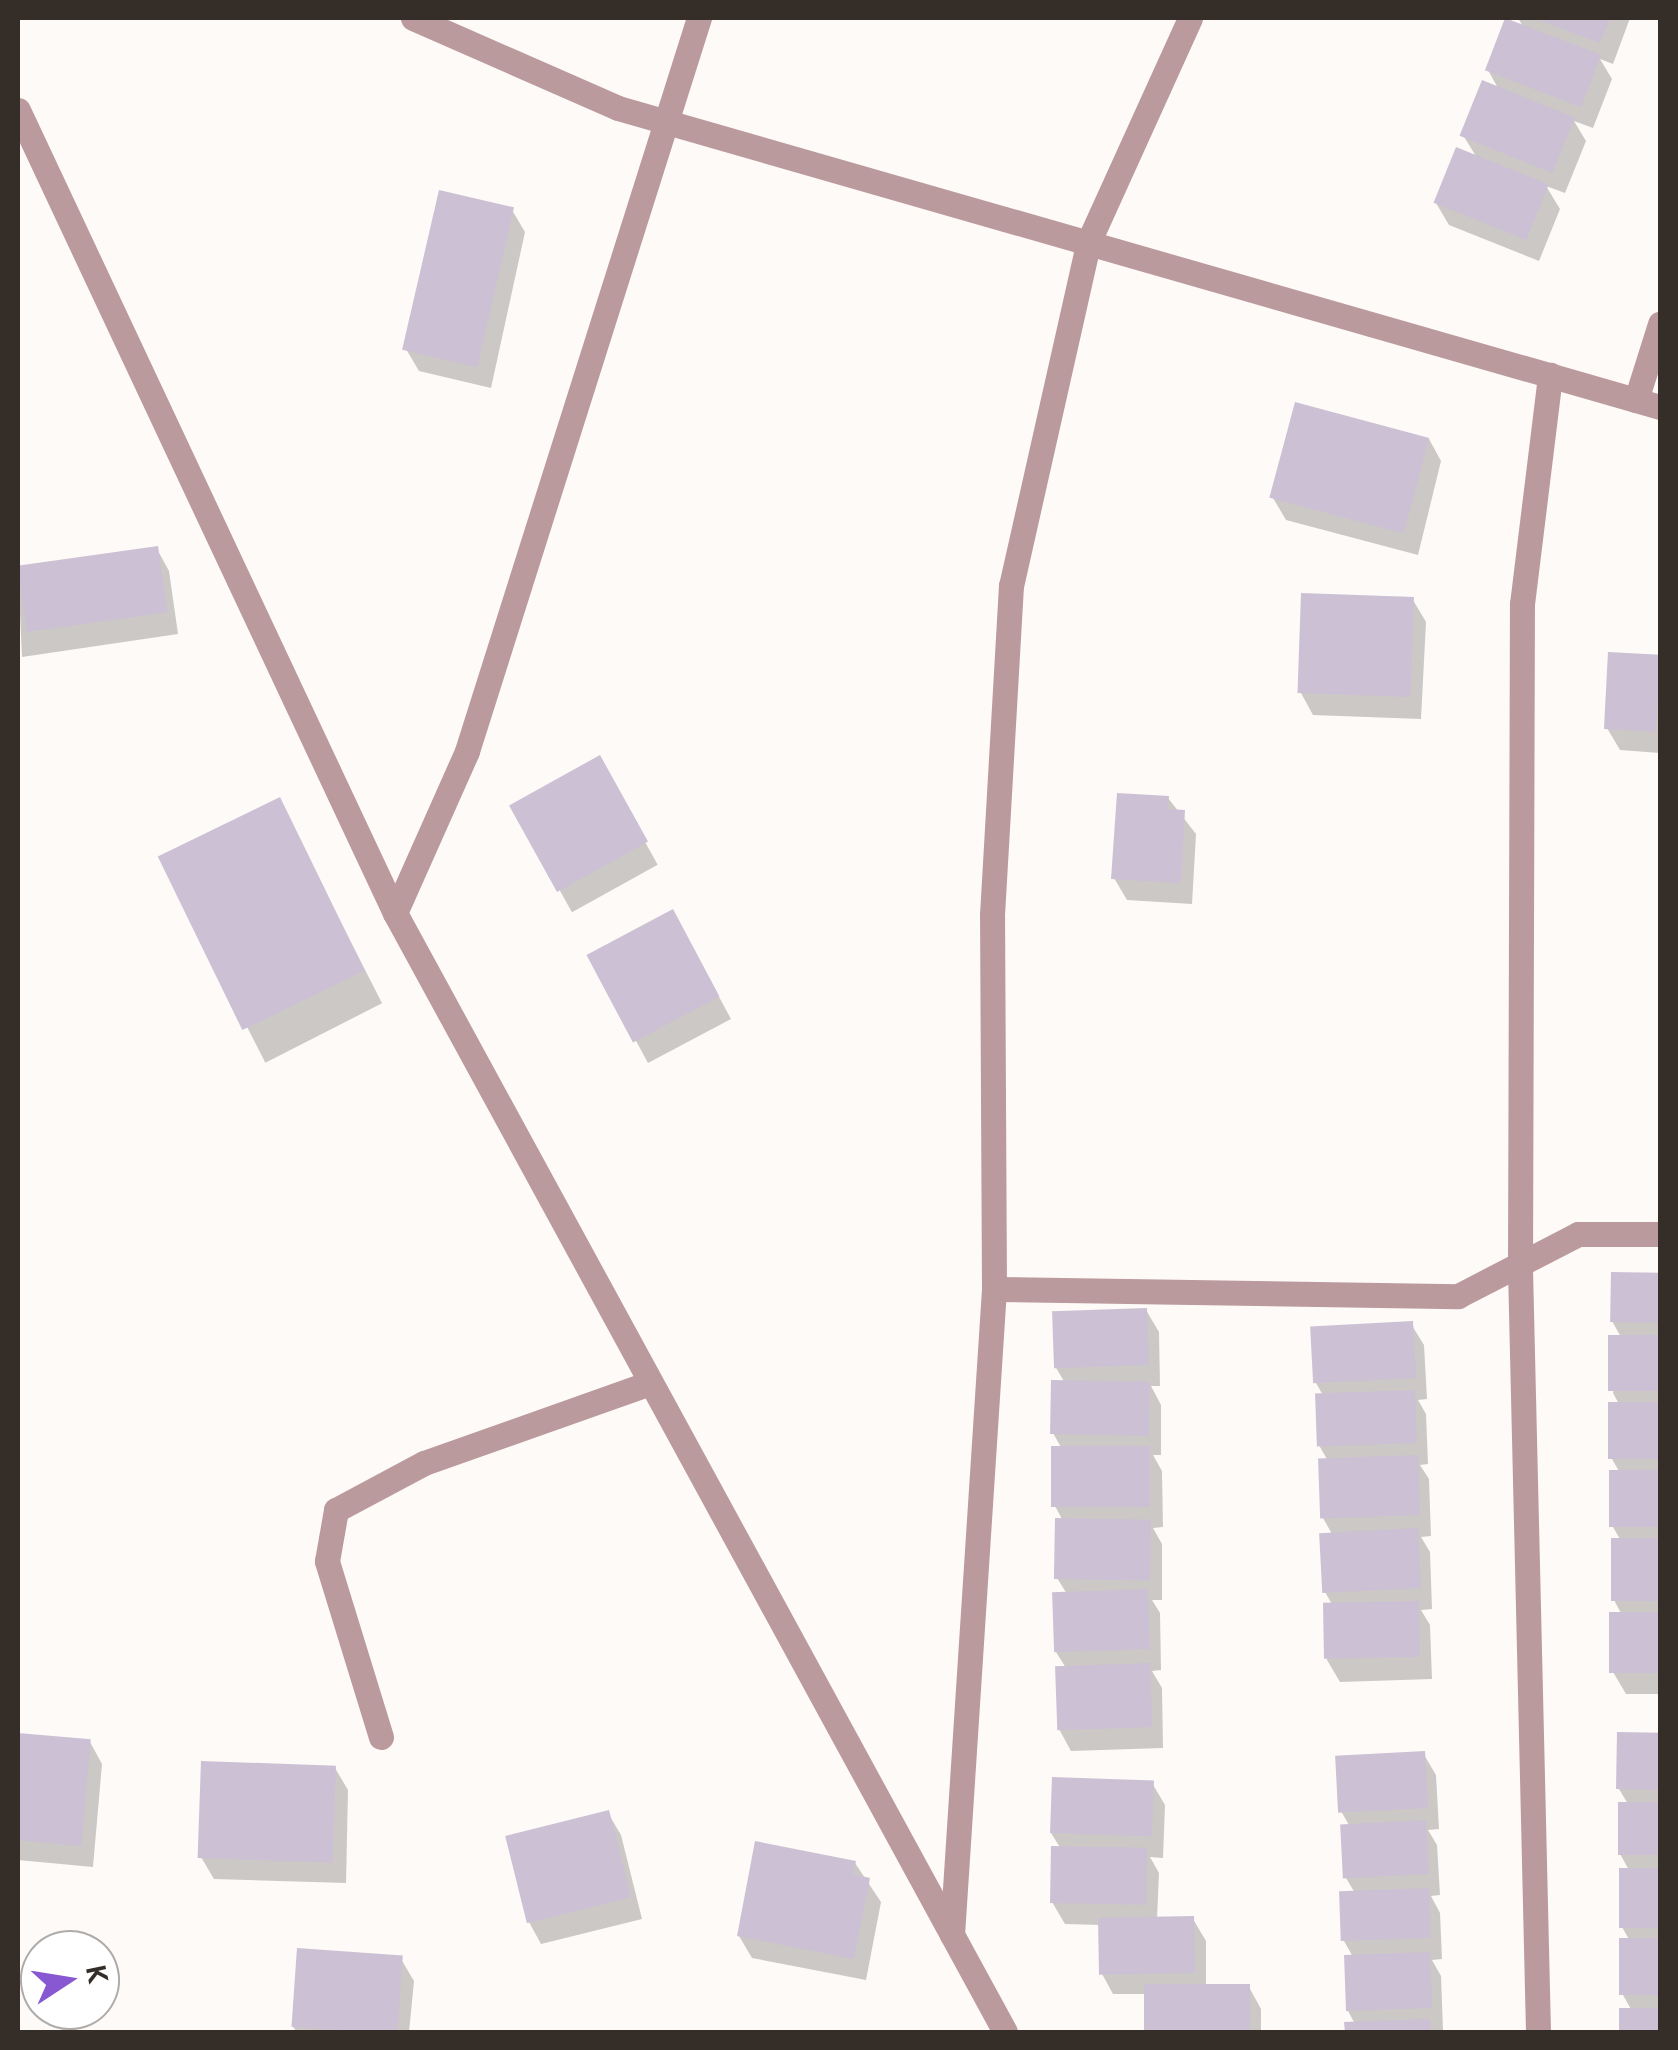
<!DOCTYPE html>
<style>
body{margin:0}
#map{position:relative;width:1678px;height:2050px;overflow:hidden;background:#fefaf7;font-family:"Space Grotesk",sans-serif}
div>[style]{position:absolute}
.shadow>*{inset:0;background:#0003;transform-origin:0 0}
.building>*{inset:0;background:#ccc0d4;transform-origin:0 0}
.minor>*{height:25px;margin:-12.5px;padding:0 12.5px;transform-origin:12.5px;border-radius:12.5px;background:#bb9a9d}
span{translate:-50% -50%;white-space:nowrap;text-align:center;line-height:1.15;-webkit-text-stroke:8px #fff;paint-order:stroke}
.frame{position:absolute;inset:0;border:20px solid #352d27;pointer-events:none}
.north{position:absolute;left:20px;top:1930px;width:100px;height:100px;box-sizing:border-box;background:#fff;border:2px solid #aeaba9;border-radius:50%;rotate:78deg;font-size:28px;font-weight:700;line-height:40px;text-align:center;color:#352d27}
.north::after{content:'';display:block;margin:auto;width:35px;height:45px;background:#8758d1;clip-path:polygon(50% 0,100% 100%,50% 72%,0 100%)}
</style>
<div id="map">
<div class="shadow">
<i style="clip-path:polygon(1518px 18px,1630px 18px,1613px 64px,1600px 59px,1612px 79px,1593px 128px,1574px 121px,1586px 141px,1565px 193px,1546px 186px,1560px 209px,1539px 261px,1449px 225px,1436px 203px,1477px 158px,1463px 135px,1499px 90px,1488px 70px,1524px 28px)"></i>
<i style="clip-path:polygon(512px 210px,525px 232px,491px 388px,419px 371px,406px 349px)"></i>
<i style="clip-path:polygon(1429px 439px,1441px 461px,1418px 555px,1286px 520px,1273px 498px)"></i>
<i style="clip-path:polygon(157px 549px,169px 571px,178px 634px,22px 657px,18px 570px)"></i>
<i style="clip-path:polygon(1413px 600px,1426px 622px,1421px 719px,1313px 715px,1301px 693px)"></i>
<i style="clip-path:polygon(1610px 655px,1660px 658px,1660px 753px,1620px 750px,1607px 728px)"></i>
<i style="left:599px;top:759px;width:121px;height:98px;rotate:61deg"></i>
<i style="clip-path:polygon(1168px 798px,1196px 834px,1192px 904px,1127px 900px,1114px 878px)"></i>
<i style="left:279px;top:801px;width:227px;height:131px;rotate:63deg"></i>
<i style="clip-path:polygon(685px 934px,731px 1019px,648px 1063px,590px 956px)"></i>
<i style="clip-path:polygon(1613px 1275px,1660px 1275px,1660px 1694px,1626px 1694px,1613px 1672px,1622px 1615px,1615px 1602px,1621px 1541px,1613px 1527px,1620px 1473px,1612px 1459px,1620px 1406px,1613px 1393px,1622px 1339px,1612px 1321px)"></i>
<i style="clip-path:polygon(1146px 1310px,1159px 1332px,1160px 1386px,1151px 1386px,1161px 1405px,1161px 1455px,1153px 1455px,1162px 1471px,1163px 1527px,1153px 1528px,1162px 1544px,1162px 1600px,1152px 1600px,1160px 1613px,1161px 1670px,1152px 1671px,1162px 1688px,1163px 1748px,1071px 1751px,1059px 1729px,1066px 1668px,1056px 1652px,1067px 1594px,1057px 1578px,1063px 1521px,1055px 1506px,1062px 1449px,1053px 1433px,1065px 1383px,1055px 1366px)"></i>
<i style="clip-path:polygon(1411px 1324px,1424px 1345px,1427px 1399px,1418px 1400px,1426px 1414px,1428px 1464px,1420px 1465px,1429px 1479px,1431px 1536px,1421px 1537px,1430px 1552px,1432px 1609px,1421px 1610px,1430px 1625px,1432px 1679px,1340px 1682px,1327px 1660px,1333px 1606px,1325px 1592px,1332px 1534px,1323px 1518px,1328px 1461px,1320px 1447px,1324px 1397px,1316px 1383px)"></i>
<i style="clip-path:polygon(18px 1735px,90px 1742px,102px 1764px,93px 1867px,18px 1860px)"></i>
<i style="clip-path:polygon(1620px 1735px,1660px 1735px,1660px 2032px,1622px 2032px,1622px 2011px,1632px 2011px,1623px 1995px,1630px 1941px,1622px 1927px,1629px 1870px,1620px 1854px,1628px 1804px,1619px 1789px)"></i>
<i style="clip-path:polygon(1423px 1753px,1436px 1775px,1439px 1829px,1428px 1830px,1437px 1845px,1440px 1895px,1431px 1896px,1440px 1913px,1442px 1959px,1432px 1960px,1441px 1976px,1443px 2030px,1347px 2032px,1347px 2024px,1355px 2024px,1348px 2011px,1353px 1957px,1344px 1941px,1355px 1893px,1346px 1878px,1350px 1827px,1341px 1811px)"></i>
<i style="clip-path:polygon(335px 1768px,348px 1790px,346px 1883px,214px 1879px,201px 1857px)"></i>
<i style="clip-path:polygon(1152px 1783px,1165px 1805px,1163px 1858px,1150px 1857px,1159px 1873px,1157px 1919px,1193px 1919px,1206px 1941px,1206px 1986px,1249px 1987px,1261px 2009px,1261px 2032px,1146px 2032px,1146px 1994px,1113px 1994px,1101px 1972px,1101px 1925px,1065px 1924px,1052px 1902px,1061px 1849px,1051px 1833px)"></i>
<i style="clip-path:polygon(608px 1813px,621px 1835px,642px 1919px,541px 1944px,529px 1922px,508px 1839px)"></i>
<i style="clip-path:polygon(855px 1863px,881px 1902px,866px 1980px,752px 1958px,739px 1936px)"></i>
<i style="clip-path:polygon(401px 1959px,414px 1981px,409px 2032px,297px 2032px,293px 2027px)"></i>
</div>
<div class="building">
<i style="left:1505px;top:18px;width:103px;height:56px;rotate:21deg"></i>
<i style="clip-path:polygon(1534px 18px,1610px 18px,1600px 43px)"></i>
<i style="left:1482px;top:80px;width:100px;height:60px;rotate:22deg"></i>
<i style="left:1456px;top:147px;width:100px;height:60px;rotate:22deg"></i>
<i style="left:439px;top:190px;width:77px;height:164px;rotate:13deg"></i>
<i style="left:1295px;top:402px;width:139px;height:99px;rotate:15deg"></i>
<i style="left:158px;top:546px;width:67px;height:142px;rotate:82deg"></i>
<i style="left:1301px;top:593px;width:113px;height:100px;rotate:2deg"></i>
<i style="left:1608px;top:652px;width:52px;height:77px;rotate:3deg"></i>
<i style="left:600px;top:755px;width:99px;height:104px;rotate:61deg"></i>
<i style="clip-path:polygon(1117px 793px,1169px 796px,1168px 809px,1185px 810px,1181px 883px,1111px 879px)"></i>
<i style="left:280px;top:797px;width:193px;height:136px;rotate:64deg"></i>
<i style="left:673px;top:909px;width:99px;height:98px;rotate:62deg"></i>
<i style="left:1611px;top:1272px;width:49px;height:50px;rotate:1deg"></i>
<i style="left:1147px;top:1308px;width:57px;height:95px;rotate:88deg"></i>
<i style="left:1413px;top:1321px;width:57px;height:103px;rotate:87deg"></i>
<i style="left:1660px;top:1335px;width:56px;height:52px;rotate:90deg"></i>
<i style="left:1051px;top:1380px;width:99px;height:54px;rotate:1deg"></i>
<i style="left:1415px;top:1390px;width:53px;height:100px;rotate:88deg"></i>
<i style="left:1660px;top:1402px;width:57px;height:52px;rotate:90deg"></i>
<i style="left:1051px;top:1446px;width:99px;height:61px"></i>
<i style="left:1418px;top:1455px;width:60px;height:100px;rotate:88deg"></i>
<i style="left:1660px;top:1470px;width:57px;height:51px;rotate:90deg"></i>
<i style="left:1055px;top:1518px;width:96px;height:61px;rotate:1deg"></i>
<i style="left:1418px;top:1528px;width:60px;height:99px;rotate:87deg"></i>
<i style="left:1660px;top:1538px;width:63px;height:49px;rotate:90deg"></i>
<i style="left:1148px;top:1589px;width:60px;height:96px;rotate:88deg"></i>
<i style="left:1419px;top:1601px;width:56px;height:96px;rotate:89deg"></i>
<i style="left:1660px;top:1612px;width:61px;height:51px;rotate:90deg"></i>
<i style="left:1150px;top:1663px;width:64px;height:95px;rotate:88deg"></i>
<i style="left:1617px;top:1732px;width:43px;height:57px;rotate:1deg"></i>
<i style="left:18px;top:1733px;width:73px;height:107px;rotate:5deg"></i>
<i style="left:1425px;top:1751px;width:57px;height:90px;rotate:87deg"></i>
<i style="left:201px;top:1761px;width:135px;height:97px;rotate:2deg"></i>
<i style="left:1052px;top:1777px;width:102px;height:56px;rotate:2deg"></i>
<i style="left:1618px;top:1802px;width:42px;height:53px"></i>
<i style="left:609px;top:1810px;width:90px;height:107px;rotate:76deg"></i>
<i style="left:1426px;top:1820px;width:54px;height:86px;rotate:87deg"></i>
<i style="clip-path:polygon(755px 1841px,856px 1861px,853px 1874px,870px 1878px,854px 1959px,737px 1936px)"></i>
<i style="left:1051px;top:1846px;width:96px;height:57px;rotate:1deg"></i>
<i style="left:1619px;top:1868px;width:41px;height:60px"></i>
<i style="left:1429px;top:1888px;width:50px;height:90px;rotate:88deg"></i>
<i style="left:1194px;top:1916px;width:57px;height:96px;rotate:89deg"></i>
<i style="left:1660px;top:1938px;width:57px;height:41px;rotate:90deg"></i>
<i style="left:297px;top:1948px;width:106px;height:79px;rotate:4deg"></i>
<i style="left:1430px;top:1952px;width:56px;height:86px;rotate:88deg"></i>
<i style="left:1144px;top:1984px;width:106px;height:48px"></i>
<i style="left:1660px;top:2008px;width:24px;height:41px;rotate:90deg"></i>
<i style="clip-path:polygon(1430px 2019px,1431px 2032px,1345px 2032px,1344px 2022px)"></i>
</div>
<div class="minor">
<i style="left:413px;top:18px;width:224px;rotate:23.7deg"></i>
<i style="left:618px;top:108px;width:1084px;rotate:16.01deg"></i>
<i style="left:18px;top:110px;width:887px;rotate:64.85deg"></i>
<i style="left:395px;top:913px;width:1274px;rotate:61.4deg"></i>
<i style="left:1636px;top:400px;width:80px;rotate:-72.5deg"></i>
<i style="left:395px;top:913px;width:177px;rotate:-66deg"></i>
<i style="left:467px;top:751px;width:769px;rotate:-72.44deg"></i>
<i style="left:994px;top:1289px;width:464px;rotate:0.9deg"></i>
<i style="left:1458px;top:1296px;width:135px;rotate:-27.3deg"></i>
<i style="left:1578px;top:1234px;width:82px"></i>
<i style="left:381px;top:1737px;width:184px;rotate:-107.1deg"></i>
<i style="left:327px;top:1561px;width:52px;rotate:-80deg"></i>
<i style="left:336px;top:1510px;width:100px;rotate:-28.1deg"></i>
<i style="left:424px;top:1463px;width:240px;rotate:-19.5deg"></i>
<i style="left:952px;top:1935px;width:647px;rotate:-86.28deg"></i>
<i style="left:994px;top:1289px;width:374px;rotate:-90.3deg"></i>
<i style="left:992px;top:915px;width:330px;rotate:-86.7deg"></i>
<i style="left:1011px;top:586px;width:352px;rotate:-77.3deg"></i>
<i style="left:1088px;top:243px;width:247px;rotate:-65.6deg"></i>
<i style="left:1538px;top:2032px;width:765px;rotate:-91.35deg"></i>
<i style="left:1520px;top:1267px;width:663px;rotate:-89.83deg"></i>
<i style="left:1522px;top:604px;width:231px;rotate:-83deg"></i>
</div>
<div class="frame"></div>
<div class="north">K</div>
</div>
